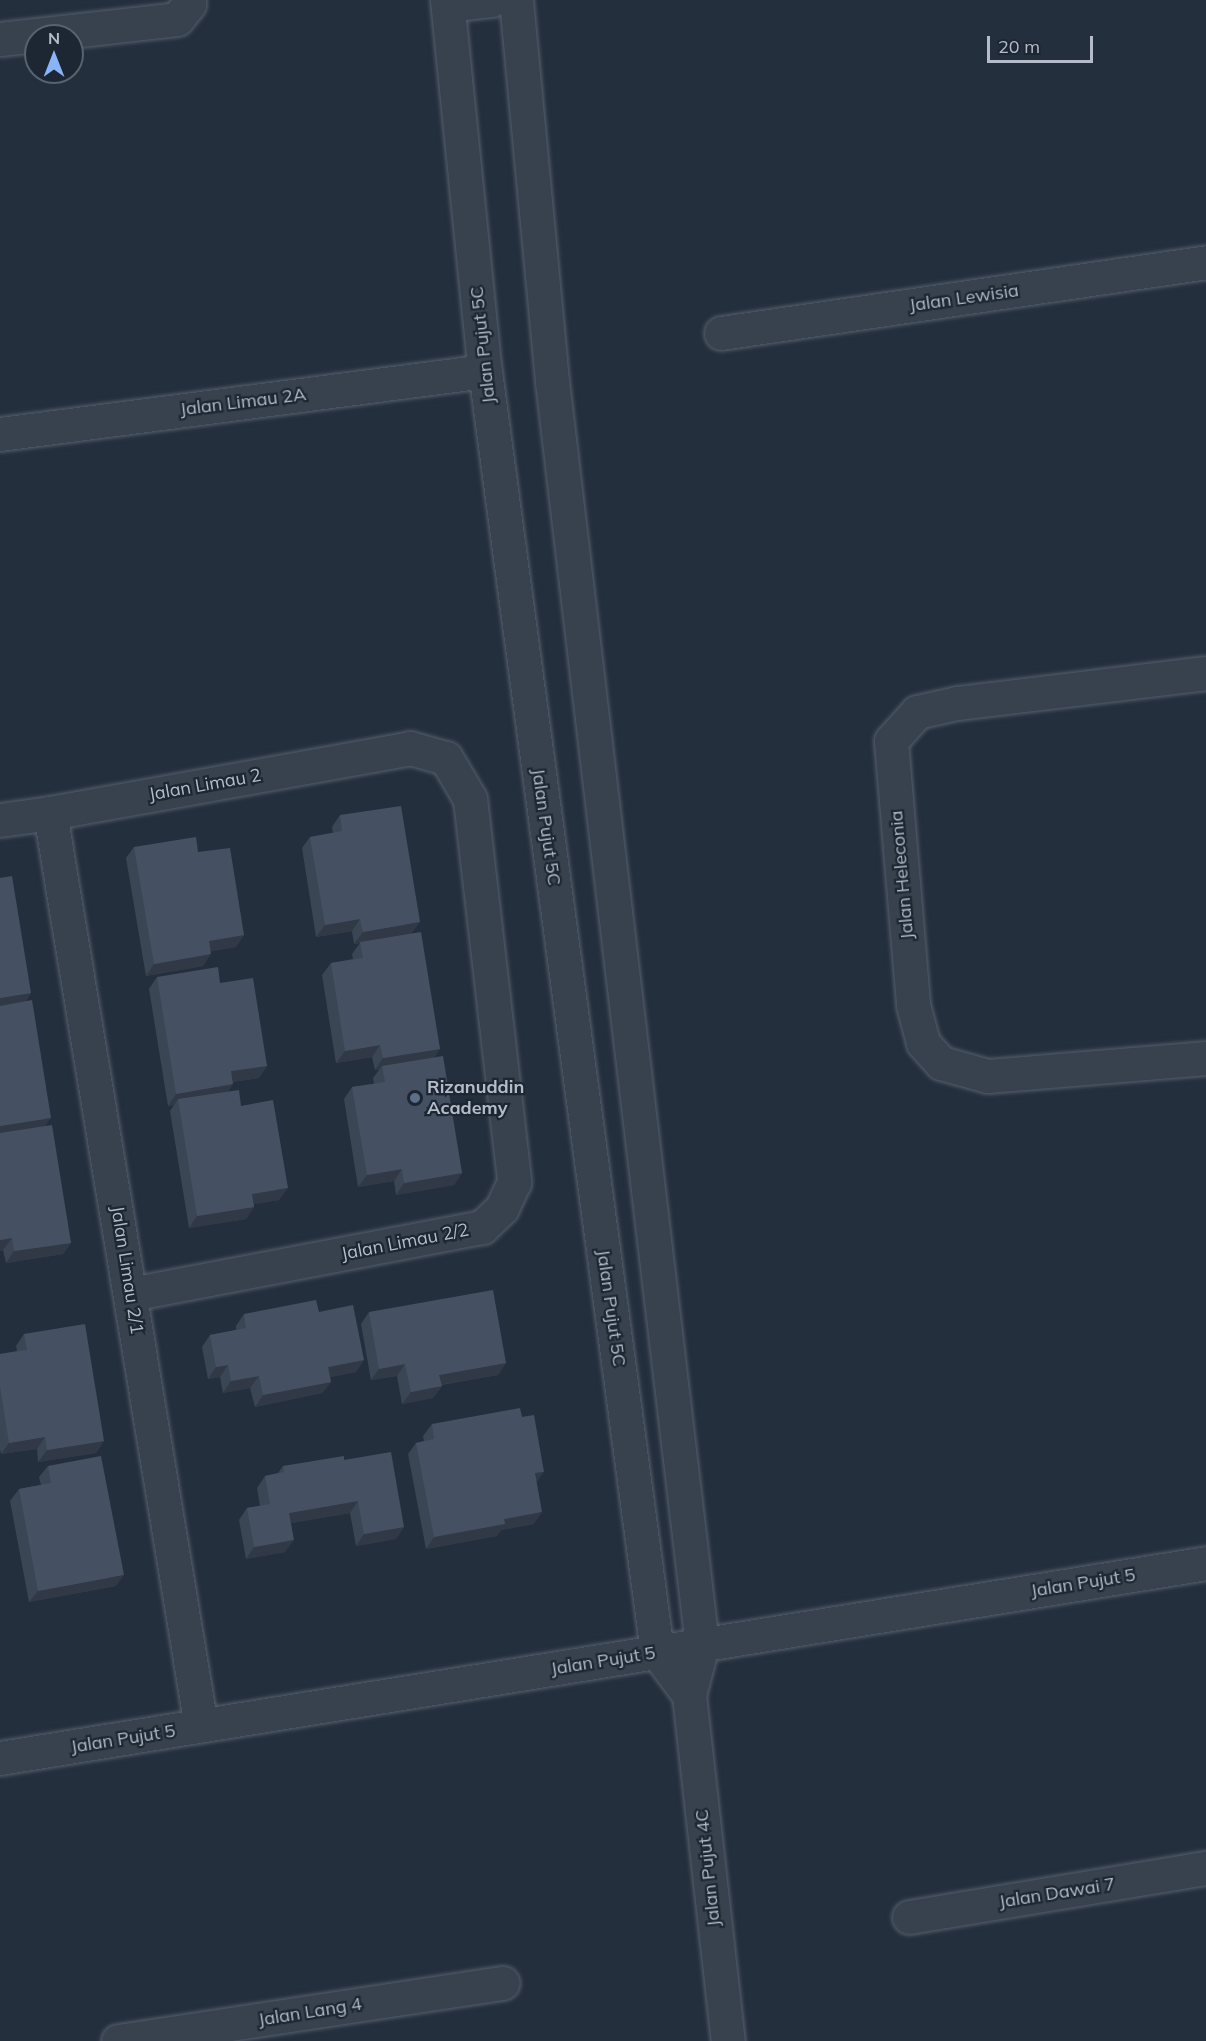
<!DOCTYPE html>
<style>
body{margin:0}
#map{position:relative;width:1206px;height:2041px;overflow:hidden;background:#242f3e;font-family:Mulish,sans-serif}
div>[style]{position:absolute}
.roads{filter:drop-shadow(0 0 2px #565f6c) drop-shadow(0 0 2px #565f6c)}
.street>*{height:33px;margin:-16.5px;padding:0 16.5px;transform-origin:16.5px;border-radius:16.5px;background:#38414e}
.wall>*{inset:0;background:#3b4654}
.shaded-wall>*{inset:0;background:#303945}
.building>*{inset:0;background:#455162}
.dots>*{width:16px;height:16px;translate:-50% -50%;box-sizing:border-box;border:3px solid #1d2633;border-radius:50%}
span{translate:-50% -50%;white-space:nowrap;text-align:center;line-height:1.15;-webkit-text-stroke:4.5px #1d2633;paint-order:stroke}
.street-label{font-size:18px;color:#b4bcc9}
.poi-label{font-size:18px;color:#b4bcc9;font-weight:700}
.left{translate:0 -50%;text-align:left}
.north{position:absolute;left:24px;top:24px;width:60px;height:60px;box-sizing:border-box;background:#1d2633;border:2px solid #59626f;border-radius:50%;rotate:0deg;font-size:16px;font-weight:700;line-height:24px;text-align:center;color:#b4bcc9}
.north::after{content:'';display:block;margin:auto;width:21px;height:27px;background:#8ab4f8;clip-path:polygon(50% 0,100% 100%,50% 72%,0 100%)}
.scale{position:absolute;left:987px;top:36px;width:106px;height:27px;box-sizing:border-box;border:3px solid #b4bcc9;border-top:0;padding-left:8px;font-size:18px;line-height:21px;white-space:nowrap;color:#b4bcc9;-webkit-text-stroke:4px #1d2633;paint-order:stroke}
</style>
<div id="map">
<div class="roads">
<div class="street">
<i style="left:447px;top:0;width:373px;rotate:84.2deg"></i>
<i style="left:485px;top:371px;width:1292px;rotate:82.35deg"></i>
<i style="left:657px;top:1652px;width:54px;rotate:53.3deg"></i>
<i style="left:516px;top:0;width:383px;rotate:84.6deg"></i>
<i style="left:552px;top:381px;width:1273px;rotate:83.23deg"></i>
<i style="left:702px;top:1645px;width:52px;rotate:104.6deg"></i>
<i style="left:689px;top:1695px;width:348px;rotate:83.6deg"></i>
<i style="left:448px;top:5px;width:44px;rotate:-6.5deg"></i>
<i style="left:0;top:39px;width:178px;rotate:-6.4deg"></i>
<i style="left:177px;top:19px;width:19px;rotate:-51deg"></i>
<i style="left:189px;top:4px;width:4px;rotate:-90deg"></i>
<i style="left:721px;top:333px;width:490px;rotate:-8.3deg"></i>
<i style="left:0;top:434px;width:489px;rotate:-7.4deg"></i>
<i style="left:1206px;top:673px;width:251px;rotate:173.1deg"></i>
<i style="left:957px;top:703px;width:41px;rotate:167.3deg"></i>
<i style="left:917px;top:712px;width:39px;rotate:132deg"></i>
<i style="left:891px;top:741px;width:265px;rotate:85.2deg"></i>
<i style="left:913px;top:1005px;width:39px;rotate:75deg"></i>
<i style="left:923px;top:1043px;width:27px;rotate:48deg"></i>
<i style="left:941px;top:1063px;width:49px;rotate:15.5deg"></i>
<i style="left:988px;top:1076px;width:219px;rotate:-4.7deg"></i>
<i style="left:50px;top:813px;width:925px;rotate:80.61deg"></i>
<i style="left:0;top:820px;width:50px;rotate:-8deg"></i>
<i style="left:50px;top:813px;width:366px;rotate:-10.2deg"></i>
<i style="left:410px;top:748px;width:37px;rotate:16deg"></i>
<i style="left:446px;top:758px;width:48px;rotate:59.7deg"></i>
<i style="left:470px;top:799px;width:386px;rotate:83.4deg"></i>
<i style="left:514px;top:1182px;width:29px;rotate:115deg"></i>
<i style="left:502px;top:1208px;width:28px;rotate:136deg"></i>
<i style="left:482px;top:1227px;width:357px;rotate:169.2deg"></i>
<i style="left:0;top:1758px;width:1222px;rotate:-9.18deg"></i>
<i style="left:909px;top:1917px;width:301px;rotate:-9.4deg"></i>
<i style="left:118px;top:2041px;width:389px;rotate:-8.6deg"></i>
</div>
</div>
<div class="wall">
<i style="clip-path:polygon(340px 815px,412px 934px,440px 1049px,434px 1058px,462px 1173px,454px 1185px,396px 1195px,394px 1181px,358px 1187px,344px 1099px,352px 1087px,374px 1084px,373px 1078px,379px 1070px,375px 1070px,372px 1057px,336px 1063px,322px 975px,331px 963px,353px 959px,352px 954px,360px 943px,354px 944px,352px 931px,316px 937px,302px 848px,310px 837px,333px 833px,332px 827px)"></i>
<i style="clip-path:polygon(134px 847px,198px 852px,244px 935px,236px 947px,211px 951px,203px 966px,146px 976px,126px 858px)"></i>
<i style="clip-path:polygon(0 878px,31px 993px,25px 1002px,45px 1126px,71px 1243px,63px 1254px,6px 1263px,3px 1250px,0 1251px)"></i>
<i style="clip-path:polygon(157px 977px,220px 983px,267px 1066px,259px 1078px,233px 1082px,228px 1092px,241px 1106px,279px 1200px,254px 1204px,254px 1207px,246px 1219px,189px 1228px,170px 1111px,174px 1105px,168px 1106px,149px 989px)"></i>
<i style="clip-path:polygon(319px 1312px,364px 1360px,356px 1372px,330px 1377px,331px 1382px,322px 1393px,255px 1407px,250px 1388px,223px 1393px,220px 1377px,208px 1379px,202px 1347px,210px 1335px,236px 1330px,236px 1326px,244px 1314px)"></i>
<i style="clip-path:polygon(369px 1312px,506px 1363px,498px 1375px,441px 1385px,442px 1386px,433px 1398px,402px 1404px,397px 1376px,371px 1380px,361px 1324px)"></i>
<i style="clip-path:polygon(24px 1334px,104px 1441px,96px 1453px,38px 1462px,37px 1449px,1px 1454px,0 1449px,0 1354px,17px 1351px,16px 1346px)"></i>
<i style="clip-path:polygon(432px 1424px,537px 1483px,534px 1524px,501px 1530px,497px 1536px,426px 1549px,408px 1454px,416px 1443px,424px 1441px,423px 1436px)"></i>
<i style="clip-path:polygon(344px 1460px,404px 1527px,396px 1539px,356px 1546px,350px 1513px,291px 1523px,285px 1552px,246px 1559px,239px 1520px,247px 1508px,260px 1506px,257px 1488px,265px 1476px,278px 1473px,283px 1466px)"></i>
<i style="clip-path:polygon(48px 1466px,116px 1586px,29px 1602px,10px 1501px,19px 1489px,41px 1485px,39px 1477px)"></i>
</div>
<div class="shaded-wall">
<i style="clip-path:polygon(360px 919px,352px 931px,316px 937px,325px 925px)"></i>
<i style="clip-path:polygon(420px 922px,411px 934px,354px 944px,363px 932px)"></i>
<i style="clip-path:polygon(244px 935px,236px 947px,201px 953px,209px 941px)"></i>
<i style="clip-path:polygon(211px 954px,203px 966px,146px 976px,154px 964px)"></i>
<i style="clip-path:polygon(31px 993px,22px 1005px,0 1009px,0 998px)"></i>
<i style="clip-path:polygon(380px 1045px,372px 1057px,336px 1063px,345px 1051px)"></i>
<i style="clip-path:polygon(440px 1049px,432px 1061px,382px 1066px,379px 1070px,375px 1070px,383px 1058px)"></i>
<i style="clip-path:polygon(267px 1066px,259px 1078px,223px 1083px,231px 1071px)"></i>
<i style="clip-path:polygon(233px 1084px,225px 1096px,178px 1099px,174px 1105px,168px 1106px,176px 1094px)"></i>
<i style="clip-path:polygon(51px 1118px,43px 1129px,0 1137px,0 1126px)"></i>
<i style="clip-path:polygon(402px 1169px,394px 1181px,358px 1187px,367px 1175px)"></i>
<i style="clip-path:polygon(462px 1173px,454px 1185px,396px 1195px,404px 1183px)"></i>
<i style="clip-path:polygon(288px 1188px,279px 1200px,244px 1206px,252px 1194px)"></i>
<i style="clip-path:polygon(254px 1207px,246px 1219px,189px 1228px,197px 1216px)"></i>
<i style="clip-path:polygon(12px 1238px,3px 1250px,0 1251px,0 1240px)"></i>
<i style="clip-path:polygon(71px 1243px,63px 1254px,6px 1263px,14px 1251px)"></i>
<i style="clip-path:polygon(364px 1360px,356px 1372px,320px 1379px,328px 1367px)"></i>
<i style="clip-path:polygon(506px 1363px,498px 1375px,431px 1386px,439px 1375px)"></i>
<i style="clip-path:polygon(405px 1364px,397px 1376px,371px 1380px,379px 1369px)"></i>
<i style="clip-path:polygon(228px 1365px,220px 1377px,208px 1379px,216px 1367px)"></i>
<i style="clip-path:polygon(259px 1376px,250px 1388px,223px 1393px,231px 1381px)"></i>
<i style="clip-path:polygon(331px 1382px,322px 1393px,255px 1407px,263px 1395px)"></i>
<i style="clip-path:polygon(442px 1386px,433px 1398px,402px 1404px,411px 1392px)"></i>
<i style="clip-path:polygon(45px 1437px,37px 1449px,1px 1454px,9px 1443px)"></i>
<i style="clip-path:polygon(104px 1441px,96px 1453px,38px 1462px,47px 1450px)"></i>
<i style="clip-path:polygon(544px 1472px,536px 1483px,535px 1473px)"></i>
<i style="clip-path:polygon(358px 1501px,350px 1513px,281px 1525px,289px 1513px)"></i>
<i style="clip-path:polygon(542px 1512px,534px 1524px,501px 1530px,497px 1536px,426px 1549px,434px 1537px,504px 1519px)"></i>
<i style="clip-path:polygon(404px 1527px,396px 1539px,356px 1546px,364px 1534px)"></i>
<i style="clip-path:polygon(294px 1540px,285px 1552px,246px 1559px,254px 1547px)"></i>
<i style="clip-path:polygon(124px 1575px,116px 1586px,29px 1602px,38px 1591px)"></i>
</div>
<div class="building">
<i style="clip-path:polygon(401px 806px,420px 922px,363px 932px,360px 919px,325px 925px,310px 837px,342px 831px,340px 815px)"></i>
<i style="clip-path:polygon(196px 837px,198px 852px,230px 848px,244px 935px,209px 941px,211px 954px,154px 964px,134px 847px)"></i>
<i style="clip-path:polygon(12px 876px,31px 993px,0 998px,0 878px)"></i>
<i style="clip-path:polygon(421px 932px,440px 1049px,383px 1058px,380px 1045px,345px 1051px,331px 963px,363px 958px,360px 942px)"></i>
<i style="clip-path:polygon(218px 967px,220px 983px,253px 978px,267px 1066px,231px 1071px,233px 1084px,176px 1094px,157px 977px)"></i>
<i style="clip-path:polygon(32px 1000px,51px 1118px,0 1126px,0 1006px)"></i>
<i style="clip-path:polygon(443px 1056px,462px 1173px,404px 1183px,402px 1169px,367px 1175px,352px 1087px,385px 1082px,382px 1066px)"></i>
<i style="clip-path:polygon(239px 1090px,241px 1106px,273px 1100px,288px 1188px,252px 1194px,254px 1207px,197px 1216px,178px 1099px)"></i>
<i style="clip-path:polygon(52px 1125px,71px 1243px,14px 1251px,12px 1238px,0 1240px,0 1133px)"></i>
<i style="clip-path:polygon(493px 1290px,506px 1363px,439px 1375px,442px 1386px,411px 1392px,405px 1364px,379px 1369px,369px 1312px)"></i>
<i style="clip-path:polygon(316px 1300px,319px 1312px,353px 1305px,364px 1360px,328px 1367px,331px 1382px,263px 1395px,259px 1376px,231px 1381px,228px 1365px,216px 1367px,210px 1335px,246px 1328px,244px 1314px)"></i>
<i style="clip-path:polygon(85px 1324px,104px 1441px,47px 1450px,45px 1437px,9px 1443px,0 1386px,0 1354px,27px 1350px,24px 1334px)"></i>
<i style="clip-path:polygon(520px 1408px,522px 1417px,534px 1415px,544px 1472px,535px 1473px,542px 1512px,504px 1519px,505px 1524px,434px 1537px,416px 1443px,434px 1439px,432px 1424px)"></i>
<i style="clip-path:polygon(391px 1452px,404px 1527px,364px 1534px,358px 1501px,289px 1513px,294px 1540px,254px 1547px,247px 1508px,270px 1504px,265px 1476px,284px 1472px,283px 1466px,344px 1456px,344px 1460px)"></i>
<i style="clip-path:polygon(101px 1456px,124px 1575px,38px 1591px,19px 1489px,51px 1483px,48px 1466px)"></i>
</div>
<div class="dots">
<i style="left:415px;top:1098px;background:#5c6f8a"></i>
</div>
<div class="street-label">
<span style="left:964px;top:298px;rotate:-8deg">Jalan Lewisia</span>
<span style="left:483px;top:345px;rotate:-96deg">Jalan Pujut 5C</span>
<span style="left:243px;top:402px;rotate:-7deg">Jalan Limau 2A</span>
<span style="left:205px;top:785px;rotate:-10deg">Jalan Limau 2</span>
<span style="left:546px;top:827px;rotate:82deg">Jalan Pujut 5C</span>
<span style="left:902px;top:875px;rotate:-95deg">Jalan Heleconia</span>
<span style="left:405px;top:1242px;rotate:-11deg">Jalan Limau 2/2</span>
<span style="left:127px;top:1270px;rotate:81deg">Jalan Limau 2/1</span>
<span style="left:611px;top:1308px;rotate:82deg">Jalan Pujut 5C</span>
<span style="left:1083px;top:1583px;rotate:-9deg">Jalan Pujut 5</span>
<span style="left:603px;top:1661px;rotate:-9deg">Jalan Pujut 5</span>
<span style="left:123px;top:1739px;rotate:-9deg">Jalan Pujut 5</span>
<span style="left:708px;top:1868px;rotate:-96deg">Jalan Pujut 4C</span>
<span style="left:1057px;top:1893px;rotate:-9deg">Jalan Dawai 7</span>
<span style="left:310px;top:2012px;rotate:-9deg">Jalan Lang 4</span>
</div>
<div class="poi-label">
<span class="left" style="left:427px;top:1098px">Rizanuddin<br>Academy</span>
</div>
<div class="north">N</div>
<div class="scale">20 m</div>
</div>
